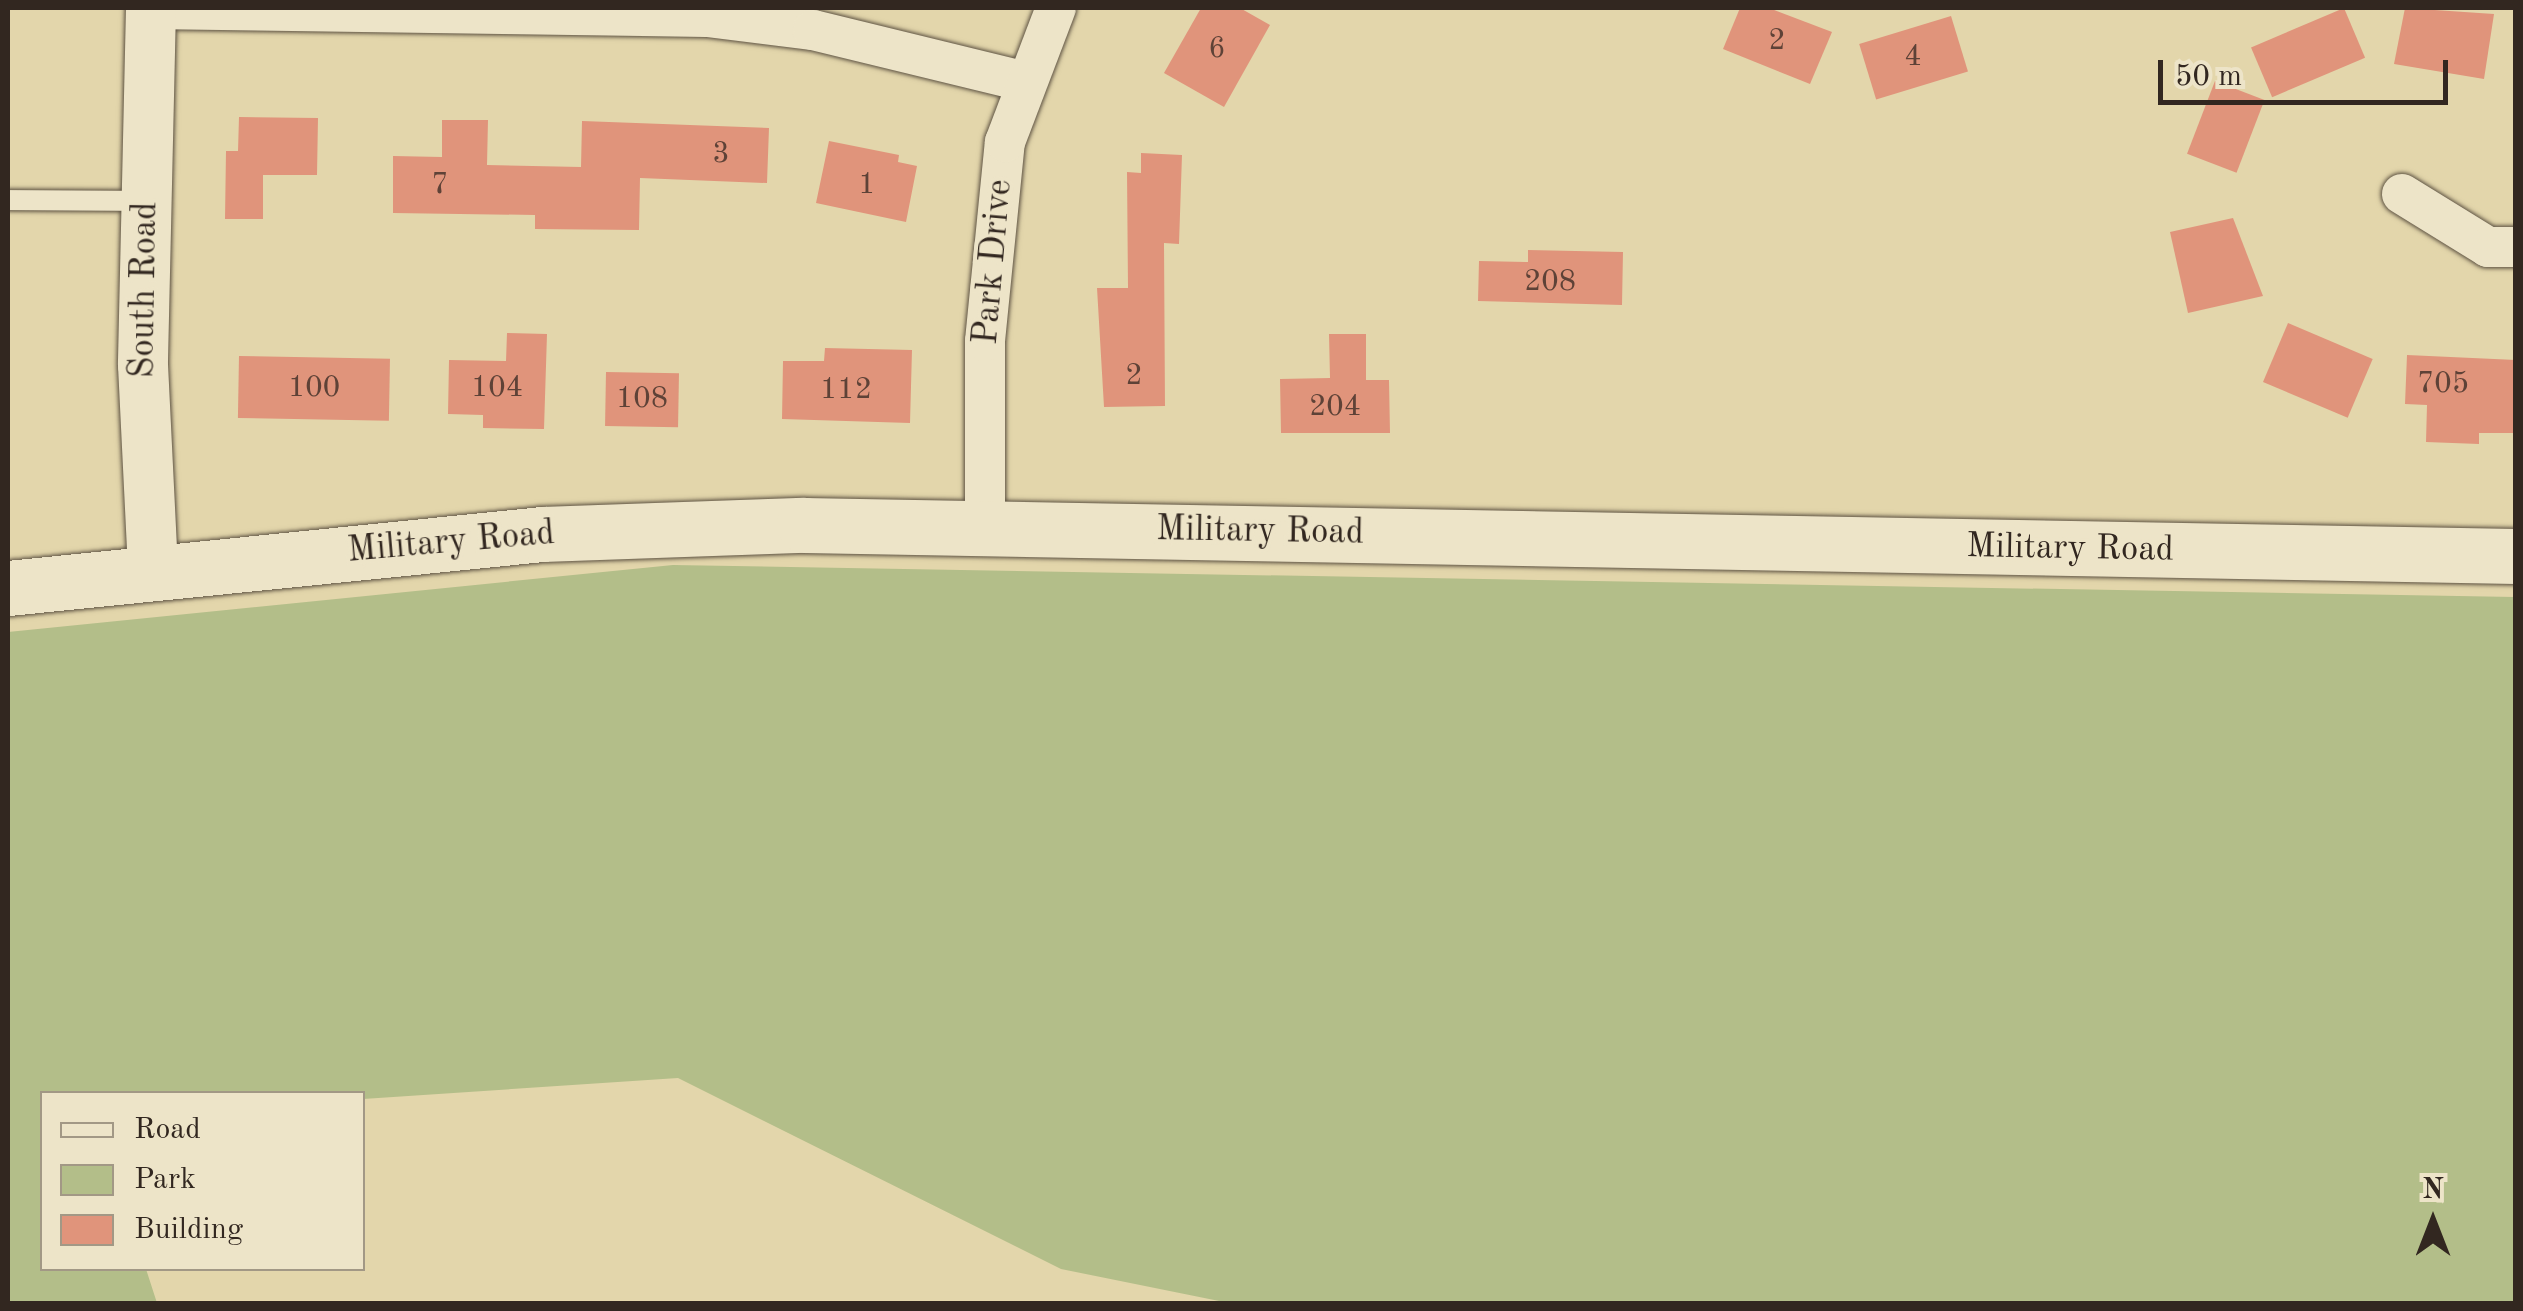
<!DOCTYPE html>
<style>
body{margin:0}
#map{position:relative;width:2523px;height:1311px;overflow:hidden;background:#e3d6ab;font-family:"Old Standard TT",serif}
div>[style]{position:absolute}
.green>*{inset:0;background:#b3be89}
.building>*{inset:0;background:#e0947b;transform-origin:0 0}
.roads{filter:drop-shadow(0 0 2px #5e5343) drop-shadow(0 0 2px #5e5343)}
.service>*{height:20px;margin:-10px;padding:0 10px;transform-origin:10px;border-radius:10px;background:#ede4c8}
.minor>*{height:40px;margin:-20px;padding:0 20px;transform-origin:20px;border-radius:20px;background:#ede4c8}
.tertiary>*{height:50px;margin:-25px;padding:0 25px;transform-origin:25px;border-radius:25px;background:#ede4c8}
.secondary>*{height:55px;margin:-27.5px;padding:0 27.5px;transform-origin:27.5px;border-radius:27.5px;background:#ede4c8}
span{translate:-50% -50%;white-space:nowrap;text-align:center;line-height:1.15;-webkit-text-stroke:8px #ede4c8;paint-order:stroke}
.number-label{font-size:30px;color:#5e4237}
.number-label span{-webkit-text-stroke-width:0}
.street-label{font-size:35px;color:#322720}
.frame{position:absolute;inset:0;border:10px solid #322720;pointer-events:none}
.legend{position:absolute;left:40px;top:1091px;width:325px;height:180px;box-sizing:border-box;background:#ede4c8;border:2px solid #a29885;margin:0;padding:12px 18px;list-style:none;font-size:30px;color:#322720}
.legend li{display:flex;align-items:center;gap:20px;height:50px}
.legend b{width:50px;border:2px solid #a29885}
.north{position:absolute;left:2383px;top:1171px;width:100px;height:100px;-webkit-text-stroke:8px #ede4c8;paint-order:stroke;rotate:0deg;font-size:28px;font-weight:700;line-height:40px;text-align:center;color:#322720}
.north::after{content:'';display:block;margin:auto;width:35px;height:45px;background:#322720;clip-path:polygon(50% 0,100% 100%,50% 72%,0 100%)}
.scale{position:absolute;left:2158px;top:60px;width:290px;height:45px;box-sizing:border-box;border:5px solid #322720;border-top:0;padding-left:12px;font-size:30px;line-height:35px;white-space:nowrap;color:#322720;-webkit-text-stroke:8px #ede4c8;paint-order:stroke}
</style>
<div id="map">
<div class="green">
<div style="clip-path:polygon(673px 565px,2515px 597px,2515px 1303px,1229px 1303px,1061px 1269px,678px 1078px,363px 1099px,42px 1094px,42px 1268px,146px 1269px,157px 1303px,8px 1303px,8px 632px)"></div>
</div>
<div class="building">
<div style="clip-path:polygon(1201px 8px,1240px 8px,1270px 25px,1224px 107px,1164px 73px)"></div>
<div style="clip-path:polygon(1740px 8px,1769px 8px,1832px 32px,1810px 84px,1723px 49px)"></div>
<div style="left:2344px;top:8px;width:54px;height:101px;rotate:67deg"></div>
<div style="clip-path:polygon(2405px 8px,2494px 14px,2484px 79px,2394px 64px)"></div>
<div style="left:1951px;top:16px;width:58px;height:96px;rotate:73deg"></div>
<div style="left:2215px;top:81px;width:53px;height:78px;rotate:21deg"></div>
<div style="clip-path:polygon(239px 117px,318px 118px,317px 175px,263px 175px,263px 219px,225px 219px,226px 151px,238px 151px)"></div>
<div style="clip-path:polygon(442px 120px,488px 120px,487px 165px,581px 167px,582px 121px,769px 128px,767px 183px,640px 178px,639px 230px,535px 229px,535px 215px,393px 213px,393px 156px,442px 157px)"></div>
<div style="clip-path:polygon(829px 141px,899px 155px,898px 162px,917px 166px,906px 222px,816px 203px)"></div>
<div style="clip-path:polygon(1141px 153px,1182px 155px,1179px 244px,1164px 243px,1165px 406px,1104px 407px,1097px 288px,1128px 288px,1127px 172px,1141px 173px)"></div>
<div style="clip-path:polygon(2233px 218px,2263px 296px,2188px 313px,2170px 232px)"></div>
<div style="clip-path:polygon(1528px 250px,1623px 252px,1622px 305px,1478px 301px,1479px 261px,1528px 262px)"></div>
<div style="left:2288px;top:323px;width:92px;height:64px;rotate:23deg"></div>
<div style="clip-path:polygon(507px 333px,547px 334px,544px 429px,483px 428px,483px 415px,448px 414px,449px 360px,506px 361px)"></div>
<div style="clip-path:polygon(1329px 334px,1366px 334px,1366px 380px,1389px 380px,1390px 433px,1281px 433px,1280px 379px,1330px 378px)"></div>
<div style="clip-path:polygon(825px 348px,912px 350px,910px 423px,782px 419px,783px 361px,824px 361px)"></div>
<div style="clip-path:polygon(2407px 355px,2516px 360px,2516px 433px,2479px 433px,2479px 444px,2426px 442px,2427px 405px,2405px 404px)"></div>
<div style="left:239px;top:356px;width:151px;height:62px;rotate:1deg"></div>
<div style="left:606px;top:372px;width:73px;height:54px;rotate:1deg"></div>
</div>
<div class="roads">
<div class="service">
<div style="left:8px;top:200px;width:138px;rotate:0.4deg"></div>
</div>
<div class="minor">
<div style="left:151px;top:9px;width:556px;rotate:0.82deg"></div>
<div style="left:707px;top:17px;width:107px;rotate:7deg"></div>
<div style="left:813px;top:30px;width:215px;rotate:13.7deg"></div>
<div style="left:2402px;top:194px;width:101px;rotate:31.6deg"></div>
<div style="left:2488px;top:247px;width:28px"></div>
<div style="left:985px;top:527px;width:186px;rotate:-90deg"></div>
<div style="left:985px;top:341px;width:200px;rotate:-84.3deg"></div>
<div style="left:1005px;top:142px;width:143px;rotate:-69.2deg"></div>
</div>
<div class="tertiary">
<div style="left:151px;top:8px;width:357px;rotate:91.3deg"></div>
<div style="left:143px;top:365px;width:207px;rotate:87.2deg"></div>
</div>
<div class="secondary">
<div style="left:8px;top:588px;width:537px;rotate:-5.77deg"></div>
<div style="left:542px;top:534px;width:262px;rotate:-2deg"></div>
<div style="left:804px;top:525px;width:1712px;rotate:1.04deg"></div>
</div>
</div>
<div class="number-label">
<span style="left:1777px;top:41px">2</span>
<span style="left:1217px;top:49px">6</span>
<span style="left:1913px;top:57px">4</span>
<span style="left:721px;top:154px">3</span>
<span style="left:440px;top:185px">7</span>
<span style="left:867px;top:185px">1</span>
<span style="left:1550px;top:282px">208</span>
<span style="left:1134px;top:376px">2</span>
<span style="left:2443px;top:384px">705</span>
<span style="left:314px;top:388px">100</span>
<span style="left:497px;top:388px">104</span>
<span style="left:846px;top:390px">112</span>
<span style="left:642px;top:399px">108</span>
<span style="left:1335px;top:407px">204</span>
</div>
<div class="street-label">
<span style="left:994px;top:262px;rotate:-85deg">Park Drive</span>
<span style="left:145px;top:290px;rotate:-89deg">South Road</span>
<span style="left:1260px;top:532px;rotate:1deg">Military Road</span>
<span style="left:451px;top:543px;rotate:-5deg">Military Road</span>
<span style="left:2070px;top:549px;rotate:1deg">Military Road</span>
</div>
<div class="frame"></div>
<ul class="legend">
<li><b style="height:12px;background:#ede4c8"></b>Road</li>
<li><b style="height:28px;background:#b3be89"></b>Park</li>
<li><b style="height:28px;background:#e0947b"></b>Building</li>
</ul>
<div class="north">N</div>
<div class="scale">50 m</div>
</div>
